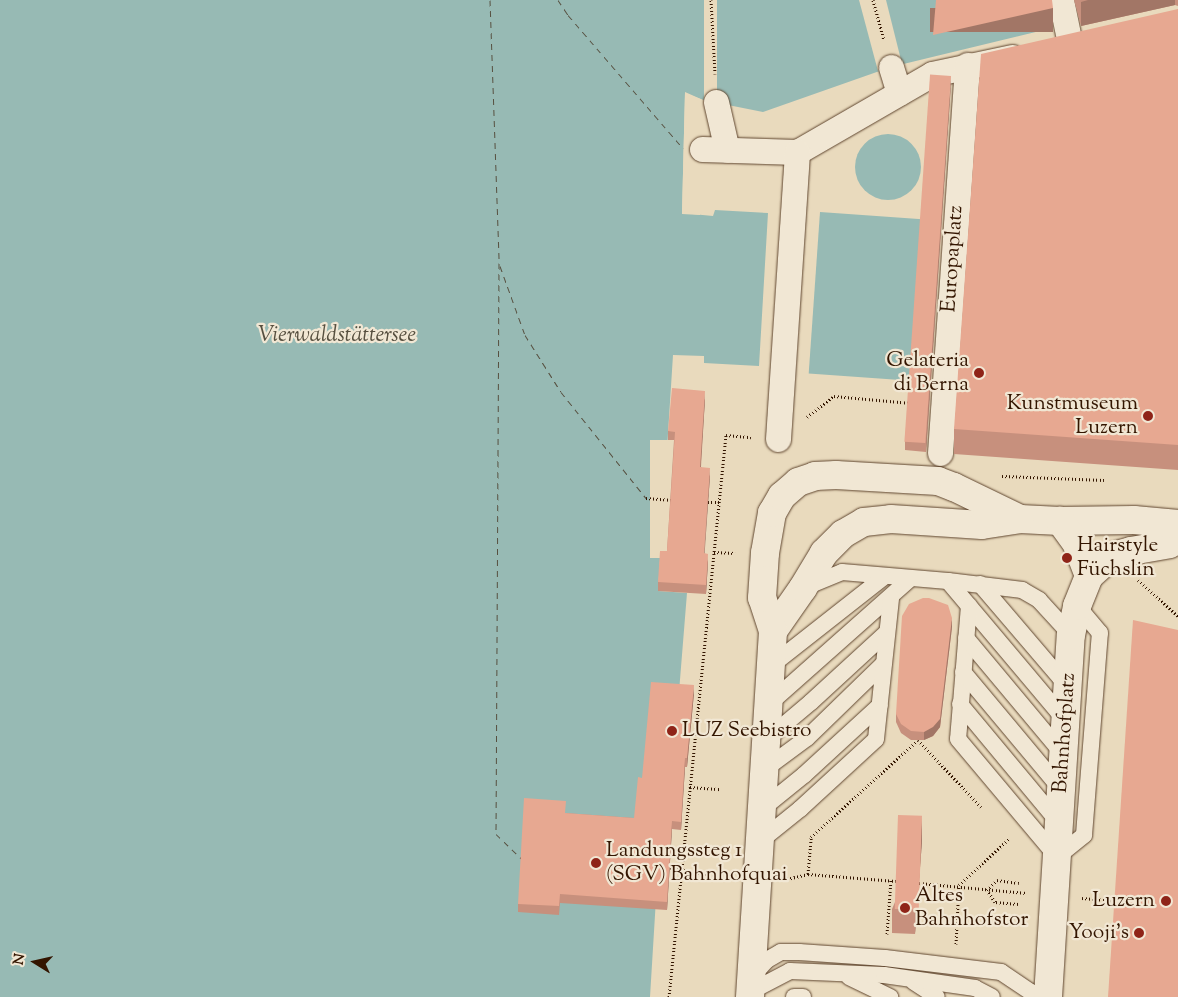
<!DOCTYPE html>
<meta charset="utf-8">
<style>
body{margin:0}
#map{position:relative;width:1178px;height:997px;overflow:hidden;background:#e9dabd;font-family:"Sorts Mill Goudy",serif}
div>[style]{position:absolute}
.water>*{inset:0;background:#97bab4;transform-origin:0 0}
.round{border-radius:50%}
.pier>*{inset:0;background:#e9dabd;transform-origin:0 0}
.ferry>*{height:1px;margin-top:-0.5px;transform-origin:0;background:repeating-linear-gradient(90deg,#564f3f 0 6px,transparent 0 11px)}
.path>*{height:3px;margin-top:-1.5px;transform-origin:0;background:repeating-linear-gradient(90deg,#331500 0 1px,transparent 0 3.5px)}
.roads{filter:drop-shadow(0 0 1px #60462f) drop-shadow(0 0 1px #60462f)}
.service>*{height:16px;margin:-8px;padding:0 8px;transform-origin:8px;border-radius:8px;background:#f1e7d4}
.pedestrian>*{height:25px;margin:-12.5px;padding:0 12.5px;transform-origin:12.5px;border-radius:12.5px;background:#f1e7d4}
.minor>*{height:28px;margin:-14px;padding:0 14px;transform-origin:14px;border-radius:14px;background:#f1e7d4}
.wall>*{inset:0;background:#c7907d}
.shaded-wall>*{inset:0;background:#a27666;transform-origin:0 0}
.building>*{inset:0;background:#e7a891;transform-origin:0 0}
.dots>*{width:14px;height:14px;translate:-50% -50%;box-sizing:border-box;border:2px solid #f1e7d4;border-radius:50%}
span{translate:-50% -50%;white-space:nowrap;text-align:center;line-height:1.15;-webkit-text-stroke:4.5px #f1e7d4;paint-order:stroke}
.street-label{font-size:21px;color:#331500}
.poi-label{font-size:21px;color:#331500}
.right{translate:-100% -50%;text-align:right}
.left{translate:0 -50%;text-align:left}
.water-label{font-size:22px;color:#564f3f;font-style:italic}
.north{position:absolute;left:10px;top:937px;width:50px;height:50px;-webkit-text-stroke:4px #f1e7d4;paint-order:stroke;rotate:280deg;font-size:14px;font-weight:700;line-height:20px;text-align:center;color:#331500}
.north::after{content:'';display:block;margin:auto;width:18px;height:22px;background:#331500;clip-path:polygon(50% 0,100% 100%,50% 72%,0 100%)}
</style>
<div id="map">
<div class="water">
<div style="clip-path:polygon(0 0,1036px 0,1044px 30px,891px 67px,763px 112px,703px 100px,685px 93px,682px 213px,713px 216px,715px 210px,768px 213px,759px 366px,704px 363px,704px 356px,673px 355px,658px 591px,687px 593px,679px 692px,658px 866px,650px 997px,0 997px)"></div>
<div class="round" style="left:855px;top:134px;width:66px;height:66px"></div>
<div style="left:820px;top:212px;width:113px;height:162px;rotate:4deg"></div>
</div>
<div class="pier">
<div style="left:704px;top:0;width:13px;height:101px"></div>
<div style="clip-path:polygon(859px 0,886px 0,902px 64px,878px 71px)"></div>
<div style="clip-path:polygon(685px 92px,703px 100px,702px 103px,687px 96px,685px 211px,700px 212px,700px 215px,682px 214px)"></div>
<div style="left:650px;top:440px;width:21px;height:118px"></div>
</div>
<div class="ferry">
<div style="left:490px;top:0;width:263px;rotate:88deg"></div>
<div style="left:499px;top:263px;width:571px;rotate:90.3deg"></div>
<div style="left:496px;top:834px;width:35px;rotate:44deg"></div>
<div style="left:558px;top:0;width:18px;rotate:56deg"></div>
<div style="left:568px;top:15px;width:176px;rotate:49.2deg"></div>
<div style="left:500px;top:266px;width:73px;rotate:70.1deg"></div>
<div style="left:525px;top:335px;width:67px;rotate:57.7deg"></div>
<div style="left:561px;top:392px;width:136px;rotate:51.3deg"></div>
</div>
<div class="path">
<div style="left:711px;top:0;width:74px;rotate:86.9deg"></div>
<div style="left:873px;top:0;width:41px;rotate:74.6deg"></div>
<div style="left:807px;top:417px;width:34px;rotate:-38deg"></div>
<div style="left:834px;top:396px;width:77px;rotate:5.2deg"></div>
<div style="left:1002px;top:476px;width:102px;rotate:2.2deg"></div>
<div style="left:646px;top:498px;width:27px;rotate:4deg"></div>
<div style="left:704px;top:502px;width:15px"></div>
<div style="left:714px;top:552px;width:21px;rotate:3deg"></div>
<div style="left:1138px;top:580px;width:54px;rotate:42deg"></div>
<div style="left:690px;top:787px;width:31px;rotate:4deg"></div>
<div style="left:667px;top:867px;width:62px;rotate:10.2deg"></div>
<div style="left:808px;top:874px;width:37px;rotate:-85deg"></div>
<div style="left:811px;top:837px;width:144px;rotate:-42.2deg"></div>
<div style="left:918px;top:740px;width:92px;rotate:46.8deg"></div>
<div style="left:787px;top:879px;width:22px;rotate:-13deg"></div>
<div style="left:808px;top:874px;width:88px;rotate:4.5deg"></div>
<div style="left:919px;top:883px;width:108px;rotate:5.3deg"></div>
<div style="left:1082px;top:898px;width:33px;rotate:5deg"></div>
<div style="left:1018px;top:904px;width:23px;rotate:-175deg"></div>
<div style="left:995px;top:902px;width:14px;rotate:-124deg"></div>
<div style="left:987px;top:890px;width:14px;rotate:-45deg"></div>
<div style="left:997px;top:880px;width:22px;rotate:8deg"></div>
<div style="left:887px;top:934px;width:54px;rotate:-85.8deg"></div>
<div style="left:956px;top:944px;width:59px;rotate:-87.1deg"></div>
<div style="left:959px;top:885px;width:69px;rotate:-42.7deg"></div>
<div style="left:669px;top:997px;width:565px;rotate:-84.21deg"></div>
<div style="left:726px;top:435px;width:25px;rotate:5deg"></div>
</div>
<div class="roads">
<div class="service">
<div style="left:948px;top:581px;width:183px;rotate:49.9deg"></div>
<div style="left:980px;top:584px;width:135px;rotate:49.5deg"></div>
<div style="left:803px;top:588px;width:42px;rotate:-22.3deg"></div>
<div style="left:842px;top:572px;width:106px;rotate:4.9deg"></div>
<div style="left:948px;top:581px;width:75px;rotate:6.9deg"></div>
<div style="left:1022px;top:590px;width:20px;rotate:30deg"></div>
<div style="left:1039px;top:600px;width:47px;rotate:47.6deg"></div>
<div style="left:969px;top:606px;width:133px;rotate:94.7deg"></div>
<div style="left:958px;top:739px;width:154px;rotate:50deg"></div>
<div style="left:1057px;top:857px;width:35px;rotate:-39deg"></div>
<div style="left:1084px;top:835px;width:203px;rotate:-85.5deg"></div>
<div style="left:1100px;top:633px;width:35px;rotate:-130deg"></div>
<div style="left:966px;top:638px;width:153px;rotate:50.1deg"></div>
<div style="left:772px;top:665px;width:142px;rotate:-38.2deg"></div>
<div style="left:963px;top:672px;width:153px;rotate:50.1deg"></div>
<div style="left:769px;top:704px;width:188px;rotate:-41.6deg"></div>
<div style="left:960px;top:704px;width:155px;rotate:50.2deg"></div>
<div style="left:767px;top:739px;width:57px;rotate:-40.1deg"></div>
<div style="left:811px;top:702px;width:103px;rotate:-42.6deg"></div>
<div style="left:765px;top:769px;width:52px;rotate:-36.4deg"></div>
<div style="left:807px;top:738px;width:107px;rotate:-44.2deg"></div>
<div style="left:762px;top:809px;width:54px;rotate:-39deg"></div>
<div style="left:804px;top:775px;width:103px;rotate:-42.6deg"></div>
<div style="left:759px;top:842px;width:53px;rotate:-38.8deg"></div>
<div style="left:800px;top:809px;width:103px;rotate:-42.6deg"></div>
<div style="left:876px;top:739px;width:142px;rotate:-83.9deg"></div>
<div style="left:849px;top:977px;width:46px;rotate:26deg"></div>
<div style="left:755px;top:978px;width:7px;rotate:-74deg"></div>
<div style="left:757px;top:971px;width:15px;rotate:-48deg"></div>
<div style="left:767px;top:960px;width:16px;rotate:-30deg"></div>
<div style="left:781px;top:952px;width:18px"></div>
<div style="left:799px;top:952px;width:86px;rotate:4deg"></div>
<div style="left:885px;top:958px;width:117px;rotate:6.9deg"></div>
<div style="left:1001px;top:972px;width:36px;rotate:34deg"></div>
<div style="left:1031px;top:992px;width:5px;rotate:68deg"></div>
<div style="left:914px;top:982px;width:27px;rotate:33deg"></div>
<div style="left:750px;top:992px;width:45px;rotate:-27.7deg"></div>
<div style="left:790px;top:971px;width:94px;rotate:2.4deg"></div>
<div style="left:884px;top:975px;width:92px;rotate:8.1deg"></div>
<div style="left:975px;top:988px;width:19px;rotate:28deg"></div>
<div style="left:794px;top:997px;width:9px"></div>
</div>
<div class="pedestrian">
<div style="left:1061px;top:0;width:45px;rotate:78.4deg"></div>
<div style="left:891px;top:67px;width:27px;rotate:73deg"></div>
<div style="left:716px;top:102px;width:49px;rotate:77.1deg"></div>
<div style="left:702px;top:149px;width:95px;rotate:1.8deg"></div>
<div style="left:797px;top:152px;width:156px;rotate:-30deg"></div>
<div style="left:932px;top:74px;width:82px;rotate:-12deg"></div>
<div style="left:778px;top:439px;width:288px;rotate:-86.2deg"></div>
<div style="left:940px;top:453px;width:389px;rotate:-86deg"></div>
</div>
<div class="minor">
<div style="left:1089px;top:576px;width:28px;rotate:-42deg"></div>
<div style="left:1110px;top:557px;width:22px;rotate:-16deg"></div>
<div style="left:1131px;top:551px;width:39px;rotate:-10deg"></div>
<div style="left:1169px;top:544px;width:10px;rotate:-29deg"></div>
<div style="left:773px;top:631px;width:52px;rotate:-55.1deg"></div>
<div style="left:803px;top:588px;width:41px;rotate:-59deg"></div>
<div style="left:824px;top:553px;width:27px;rotate:-45deg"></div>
<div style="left:843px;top:534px;width:24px;rotate:-30deg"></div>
<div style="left:864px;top:522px;width:27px;rotate:-6deg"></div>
<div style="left:891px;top:519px;width:91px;rotate:3.8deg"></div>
<div style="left:982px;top:525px;width:38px;rotate:-9deg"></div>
<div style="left:1020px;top:519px;width:40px;rotate:2.9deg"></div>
<div style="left:1060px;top:521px;width:74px;rotate:-0.8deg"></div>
<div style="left:1134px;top:520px;width:44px;rotate:5.2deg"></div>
<div style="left:750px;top:997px;width:367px;rotate:-86.4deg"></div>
<div style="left:773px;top:631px;width:35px;rotate:-108deg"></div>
<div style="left:762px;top:598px;width:45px;rotate:-86.2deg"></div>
<div style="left:765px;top:553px;width:41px;rotate:-80.1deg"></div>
<div style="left:772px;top:513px;width:20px;rotate:-60deg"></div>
<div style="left:782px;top:496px;width:21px;rotate:-41deg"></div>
<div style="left:798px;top:482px;width:18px;rotate:-19deg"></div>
<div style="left:815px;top:476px;width:21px;rotate:-3deg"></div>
<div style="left:836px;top:475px;width:102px;rotate:3.4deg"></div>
<div style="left:938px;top:481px;width:17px;rotate:21deg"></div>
<div style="left:954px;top:487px;width:73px;rotate:25.9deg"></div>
<div style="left:1048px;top:997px;width:363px;rotate:-86.4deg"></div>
<div style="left:1071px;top:635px;width:30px;rotate:-78deg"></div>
<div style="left:1077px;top:606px;width:32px;rotate:-68deg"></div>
<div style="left:1089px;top:576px;width:34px;rotate:-111deg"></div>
<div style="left:1077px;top:544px;width:29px;rotate:-126deg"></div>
</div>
</div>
<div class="wall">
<div style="clip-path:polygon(1074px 0,1178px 0,1178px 6px,1175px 5px,1081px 26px)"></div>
<div style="clip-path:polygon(1178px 9px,1178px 470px,954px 454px,954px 429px)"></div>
<div style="clip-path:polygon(951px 84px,926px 452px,905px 450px,905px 441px)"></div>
<div style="clip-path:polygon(705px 399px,701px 467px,710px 476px,704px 553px,708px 562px,706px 594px,658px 591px,658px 582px,667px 551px,674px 440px,668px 440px,668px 431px)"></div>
<div style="clip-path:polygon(952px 627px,940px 727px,933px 736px,924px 740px,911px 740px,901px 733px,896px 722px,896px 714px)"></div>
<div style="clip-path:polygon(694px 693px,687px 767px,685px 767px,681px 830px,672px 829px,667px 910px,560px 903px,559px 915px,518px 912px,518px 904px,565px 813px,634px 818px)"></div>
<div style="clip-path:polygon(922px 841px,915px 934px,892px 933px,892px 909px)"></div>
</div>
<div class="shaded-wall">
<div style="clip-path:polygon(1088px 0,1175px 0,1175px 5px,1081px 26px,1081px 2px)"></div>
<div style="left:1053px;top:8px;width:24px;height:123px;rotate:90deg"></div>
<div style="clip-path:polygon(951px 76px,951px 84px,926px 452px,926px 443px)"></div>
<div style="clip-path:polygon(705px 391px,705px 399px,700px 476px,700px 467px)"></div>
<div style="clip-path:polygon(710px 468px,710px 476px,704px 562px,704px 553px)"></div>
<div style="clip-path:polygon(708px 554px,708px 562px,706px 594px,706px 585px)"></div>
<div style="clip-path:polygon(952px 618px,952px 627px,940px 727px,933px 736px,924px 740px,924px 732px)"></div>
<div style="clip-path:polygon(694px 685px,694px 693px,687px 767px,687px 758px)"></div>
<div style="clip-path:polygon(685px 758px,685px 767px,681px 830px,681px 822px)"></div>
<div style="clip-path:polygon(922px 816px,922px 841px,915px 934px,915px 910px)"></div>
<div style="clip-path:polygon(672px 821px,672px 829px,667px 910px,667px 902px)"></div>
</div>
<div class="building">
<div style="clip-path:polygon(936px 0,1052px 0,1053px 8px,933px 35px)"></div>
<div style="clip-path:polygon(1178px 9px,1178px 445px,954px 429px,981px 54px)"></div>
<div style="left:951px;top:76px;width:368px;height:21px;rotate:94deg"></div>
<div style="clip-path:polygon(672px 388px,705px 391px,700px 467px,710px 468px,704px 553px,708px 554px,706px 585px,658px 582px,660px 551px,667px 551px,675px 432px,668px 431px)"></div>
<div style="clip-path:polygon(923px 598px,929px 598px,948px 605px,952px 618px,940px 719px,933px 727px,924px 732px,911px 731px,901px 724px,896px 714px,902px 616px,909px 604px)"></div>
<div style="clip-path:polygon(1133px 620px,1178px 630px,1178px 997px,1108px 997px)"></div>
<div style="clip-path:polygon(651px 682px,694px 685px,687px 758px,685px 758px,681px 822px,672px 821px,667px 902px,560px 894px,559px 906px,518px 904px,524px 798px,566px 801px,565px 813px,634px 818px,638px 777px,642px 778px)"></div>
<div style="left:898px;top:815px;width:24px;height:94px;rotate:2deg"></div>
</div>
<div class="dots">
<div style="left:979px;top:373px;background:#8f2418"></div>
<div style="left:1148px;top:416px;background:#8f2418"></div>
<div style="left:1067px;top:558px;background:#8f2418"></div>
<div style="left:672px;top:731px;background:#8f2418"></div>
<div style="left:596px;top:863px;background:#8f2418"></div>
<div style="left:1166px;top:901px;background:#8f2418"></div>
<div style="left:905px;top:908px;background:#8f2418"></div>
<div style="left:1139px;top:933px;background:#8f2418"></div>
</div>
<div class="street-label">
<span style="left:953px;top:259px;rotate:-86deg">Europaplatz</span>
<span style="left:1065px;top:733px;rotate:-86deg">Bahnhofplatz</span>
</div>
<div class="poi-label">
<span class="right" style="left:969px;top:373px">Gelateria<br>di Berna</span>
<span class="right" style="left:1138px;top:416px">Kunstmuseum<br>Luzern</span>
<span class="left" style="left:1077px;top:558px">Hairstyle<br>Füchslin</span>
<span class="left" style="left:682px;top:731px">LUZ Seebistro</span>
<span class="left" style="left:606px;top:863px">Landungssteg 1<br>(SGV) Bahnhofquai</span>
<span class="left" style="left:915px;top:908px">Altes<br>Bahnhofstor</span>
<span class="right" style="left:1155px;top:901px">Luzern</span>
<span class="right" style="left:1129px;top:933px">Yooji's</span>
</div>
<div class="water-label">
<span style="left:337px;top:337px">Vierwaldstättersee</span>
</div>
<div class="north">N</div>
</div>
